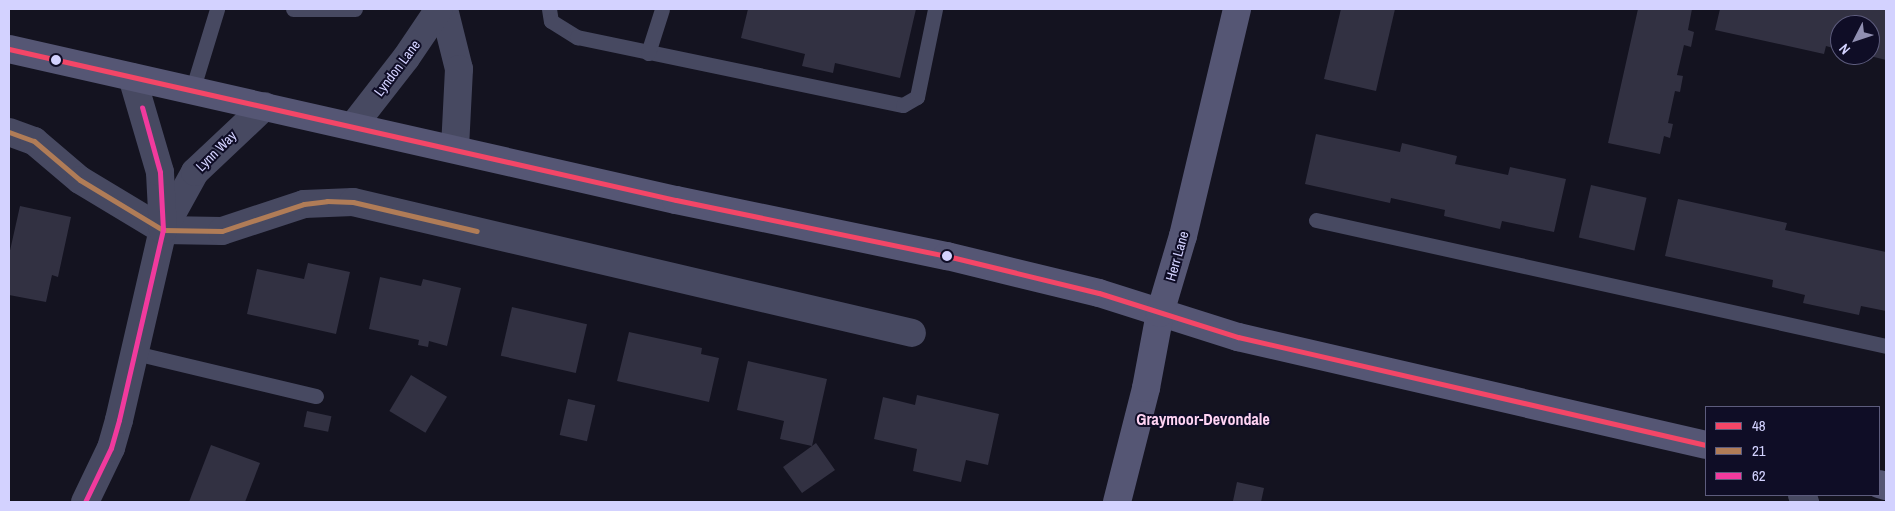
<!DOCTYPE html>
<style>
body{margin:0}
#map{position:relative;width:1895px;height:511px;overflow:hidden;background:#141320;font-family:"Archivo Narrow",sans-serif}
div>[style]{position:absolute}
.building>*{inset:0;background:#323142;transform-origin:0 0}
.service>*{height:15px;margin:-7.5px;padding:0 7.5px;transform-origin:7.5px;border-radius:7.5px;background:#474961}
.minor>*{height:28px;margin:-14px;padding:0 14px;transform-origin:14px;border-radius:14px;background:#474961}
.secondary>*{height:28px;margin:-14px;padding:0 14px;transform-origin:14px;border-radius:14px;background:#555674}
.bus-1>*{height:5px;margin:-2.5px;padding:0 2.5px;transform-origin:2.5px;border-radius:2.5px;background:#f34667}
.bus-2>*{height:5px;margin:-2.5px;padding:0 2.5px;transform-origin:2.5px;border-radius:2.5px;background:#b07c57}
.bus-3>*{height:5px;margin:-2.5px;padding:0 2.5px;transform-origin:2.5px;border-radius:2.5px;background:#f13a9d}
.dots>*{width:14px;height:14px;translate:-50% -50%;box-sizing:border-box;border:2px solid #0f0d26;border-radius:50%}
span{translate:-50% -50%;white-space:nowrap;text-align:center;line-height:1.15;-webkit-text-stroke:4px #0f0d26;paint-order:stroke}
.street-label{font-size:14px;color:#d3d2ff}
.quarter-label{font-size:16px;color:#ffd4f3;font-weight:700}
.frame{position:absolute;inset:0;border:10px solid #d3d2ff;pointer-events:none}
.legend{position:absolute;left:1705px;top:406px;width:175px;height:90px;box-sizing:border-box;background:#0f0d26;border:1px solid #5d5c7d;margin:0;padding:6px 9px;list-style:none;font-size:15px;color:#d3d2ff}
.legend li{display:flex;align-items:center;gap:10px;height:25px}
.legend b{width:25px;border:1px solid #5d5c7d}
.north{position:absolute;left:1830px;top:15px;width:50px;height:50px;box-sizing:border-box;background:#0f0d26;border:1px solid #5d5c7d;border-radius:50%;rotate:229deg;font-size:14px;font-weight:700;line-height:20px;text-align:center;color:#d3d2ff}
.north::after{content:'';display:block;margin:auto;width:18px;height:22px;background:#908fb1;clip-path:polygon(50% 0,100% 100%,50% 72%,0 100%)}
</style>
<div id="map">
<div class="building">
<div style="clip-path:polygon(748px 9px,916px 9px,900px 78px,835px 63px,833px 73px,802px 66px,805px 54px,741px 38px)"></div>
<div style="clip-path:polygon(1341px 9px,1395px 9px,1376px 91px,1324px 79px)"></div>
<div style="clip-path:polygon(1638px 9px,1692px 9px,1688px 30px,1694px 32px,1691px 47px,1684px 45px,1677px 75px,1683px 76px,1680px 92px,1675px 91px,1668px 123px,1673px 124px,1670px 138px,1664px 136px,1660px 154px,1608px 143px)"></div>
<div style="clip-path:polygon(1720px 9px,1886px 9px,1886px 60px,1870px 56px,1870px 25px,1840px 25px,1840px 50px,1826px 46px,1824px 54px,1715px 30px)"></div>
<div style="clip-path:polygon(1316px 134px,1400px 152px,1402px 143px,1457px 156px,1455px 164px,1508px 175px,1510px 167px,1566px 179px,1554px 232px,1502px 221px,1500px 229px,1444px 216px,1445px 210px,1391px 198px,1390px 203px,1305px 184px)"></div>
<div style="left:1591px;top:185px;width:57px;height:54px;rotate:13deg"></div>
<div style="clip-path:polygon(1678px 199px,1787px 223px,1785px 230px,1886px 252px,1886px 311px,1861px 306px,1859px 315px,1803px 303px,1805px 295px,1772px 287px,1773px 280px,1665px 256px)"></div>
<div style="clip-path:polygon(20px 206px,71px 217px,58px 277px,52px 275px,46px 302px,9px 295px,9px 255px)"></div>
<div style="clip-path:polygon(308px 263px,350px 272px,336px 334px,247px 314px,257px 269px,304px 279px)"></div>
<div style="clip-path:polygon(380px 277px,421px 286px,423px 279px,461px 288px,447px 346px,429px 341px,428px 347px,418px 345px,419px 340px,369px 329px)"></div>
<div style="left:512px;top:307px;width:77px;height:50px;rotate:13deg"></div>
<div style="clip-path:polygon(629px 332px,702px 348px,701px 354px,719px 358px,709px 402px,617px 381px)"></div>
<div style="clip-path:polygon(748px 361px,827px 379px,812px 446px,816px 443px,835px 470px,802px 493px,783px 467px,812px 446px,780px 439px,784px 421px,737px 410px)"></div>
<div style="left:411px;top:375px;width:42px;height:42px;rotate:31deg"></div>
<div style="clip-path:polygon(917px 395px,999px 414px,988px 465px,966px 460px,961px 482px,913px 471px,917px 449px,874px 439px,883px 397px,915px 405px)"></div>
<div style="left:568px;top:399px;width:28px;height:37px;rotate:13deg"></div>
<div style="left:307px;top:411px;width:25px;height:16px;rotate:12deg"></div>
<div style="clip-path:polygon(211px 445px,260px 463px,245px 502px,189px 502px)"></div>
<div style="clip-path:polygon(1237px 482px,1264px 488px,1261px 502px,1226px 502px,1233px 501px)"></div>
</div>
<div class="service">
<div style="left:293px;top:9px;width:62px"></div>
<div style="left:549px;top:9px;width:12px;rotate:81deg"></div>
<div style="left:551px;top:21px;width:31px;rotate:32deg"></div>
<div style="left:577px;top:37px;width:333px;rotate:11.8deg"></div>
<div style="left:903px;top:105px;width:16px;rotate:-30deg"></div>
<div style="left:917px;top:97px;width:90px;rotate:-78.4deg"></div>
<div style="left:648px;top:53px;width:46px;rotate:-72.3deg"></div>
<div style="left:192px;top:91px;width:86px;rotate:-73deg"></div>
<div style="left:1316px;top:220px;width:584px;rotate:12.46deg"></div>
<div style="left:135px;top:353px;width:186px;rotate:13.4deg"></div>
</div>
<div class="minor">
<div style="left:444px;top:9px;width:62px;rotate:76deg"></div>
<div style="left:459px;top:69px;width:80px;rotate:92.9deg"></div>
<div style="left:353px;top:126px;width:86px;rotate:-52.1deg"></div>
<div style="left:406px;top:58px;width:59px;rotate:-56deg"></div>
<div style="left:9px;top:132px;width:27px;rotate:20deg"></div>
<div style="left:34px;top:141px;width:60px;rotate:40.3deg"></div>
<div style="left:80px;top:180px;width:97px;rotate:31.1deg"></div>
<div style="left:163px;top:230px;width:59px;rotate:1deg"></div>
<div style="left:222px;top:231px;width:86px;rotate:-18.2deg"></div>
<div style="left:304px;top:204px;width:49px;rotate:-2.3deg"></div>
<div style="left:353px;top:202px;width:574px;rotate:13.19deg"></div>
<div style="left:163px;top:230px;width:66px;rotate:-61.1deg"></div>
<div style="left:195px;top:172px;width:96px;rotate:-43.3deg"></div>
<div style="left:1802px;top:495px;width:8px;rotate:67deg"></div>
<div style="left:85px;top:502px;width:60px;rotate:-64.3deg"></div>
<div style="left:111px;top:448px;width:29px;rotate:-74deg"></div>
<div style="left:119px;top:420px;width:195px;rotate:-77deg"></div>
<div style="left:163px;top:230px;width:58px;rotate:-93deg"></div>
<div style="left:160px;top:172px;width:99px;rotate:-106.4deg"></div>
</div>
<div class="secondary">
<div style="left:9px;top:49px;width:684px;rotate:12.76deg"></div>
<div style="left:676px;top:200px;width:277px;rotate:11.7deg"></div>
<div style="left:947px;top:256px;width:156px;rotate:13.7deg"></div>
<div style="left:1099px;top:293px;width:146px;rotate:17.6deg"></div>
<div style="left:1238px;top:337px;width:480px;rotate:13deg"></div>
<div style="left:1879px;top:484px;width:7px;rotate:16deg"></div>
<div style="left:1117px;top:502px;width:118px;rotate:-75.7deg"></div>
<div style="left:1146px;top:388px;width:76px;rotate:-79.4deg"></div>
<div style="left:1160px;top:313px;width:80px;rotate:-73.4deg"></div>
<div style="left:1183px;top:236px;width:233px;rotate:-76.6deg"></div>
</div>
<div class="bus-1">
<div style="left:9px;top:49px;width:684px;rotate:12.76deg"></div>
<div style="left:676px;top:200px;width:277px;rotate:11.7deg"></div>
<div style="left:947px;top:256px;width:156px;rotate:13.7deg"></div>
<div style="left:1099px;top:293px;width:146px;rotate:17.6deg"></div>
<div style="left:1238px;top:337px;width:480px;rotate:13deg"></div>
</div>
<div class="bus-2">
<div style="left:9px;top:132px;width:27px;rotate:20deg"></div>
<div style="left:34px;top:141px;width:60px;rotate:40.3deg"></div>
<div style="left:80px;top:180px;width:97px;rotate:31.1deg"></div>
<div style="left:163px;top:230px;width:59px;rotate:1deg"></div>
<div style="left:222px;top:231px;width:86px;rotate:-18.2deg"></div>
<div style="left:304px;top:204px;width:23px;rotate:-7deg"></div>
<div style="left:327px;top:201px;width:26px;rotate:2deg"></div>
<div style="left:353px;top:202px;width:127px;rotate:13.2deg"></div>
</div>
<div class="bus-3">
<div style="left:85px;top:502px;width:60px;rotate:-64.3deg"></div>
<div style="left:111px;top:448px;width:29px;rotate:-74deg"></div>
<div style="left:119px;top:420px;width:195px;rotate:-77deg"></div>
<div style="left:163px;top:230px;width:58px;rotate:-93deg"></div>
<div style="left:160px;top:172px;width:67px;rotate:-105.5deg"></div>
</div>
<div class="dots">
<div style="left:56px;top:60px;background:#d3d2ff"></div>
<div style="left:947px;top:256px;background:#d3d2ff"></div>
</div>
<div class="street-label">
<span style="left:397px;top:68px;rotate:-53deg">Lyndon Lane</span>
<span style="left:216px;top:151px;rotate:-45deg">Lynn Way</span>
<span style="left:1177px;top:256px;rotate:-74deg">Herr Lane</span>
</div>
<div class="quarter-label">
<span style="left:1203px;top:419px">Graymoor-Devondale</span>
</div>
<div class="frame"></div>
<ul class="legend">
<li><b style="height:6px;background:#f34667"></b>48</li>
<li><b style="height:6px;background:#b07c57"></b>21</li>
<li><b style="height:6px;background:#f13a9d"></b>62</li>
</ul>
<div class="north">N</div>
</div>
